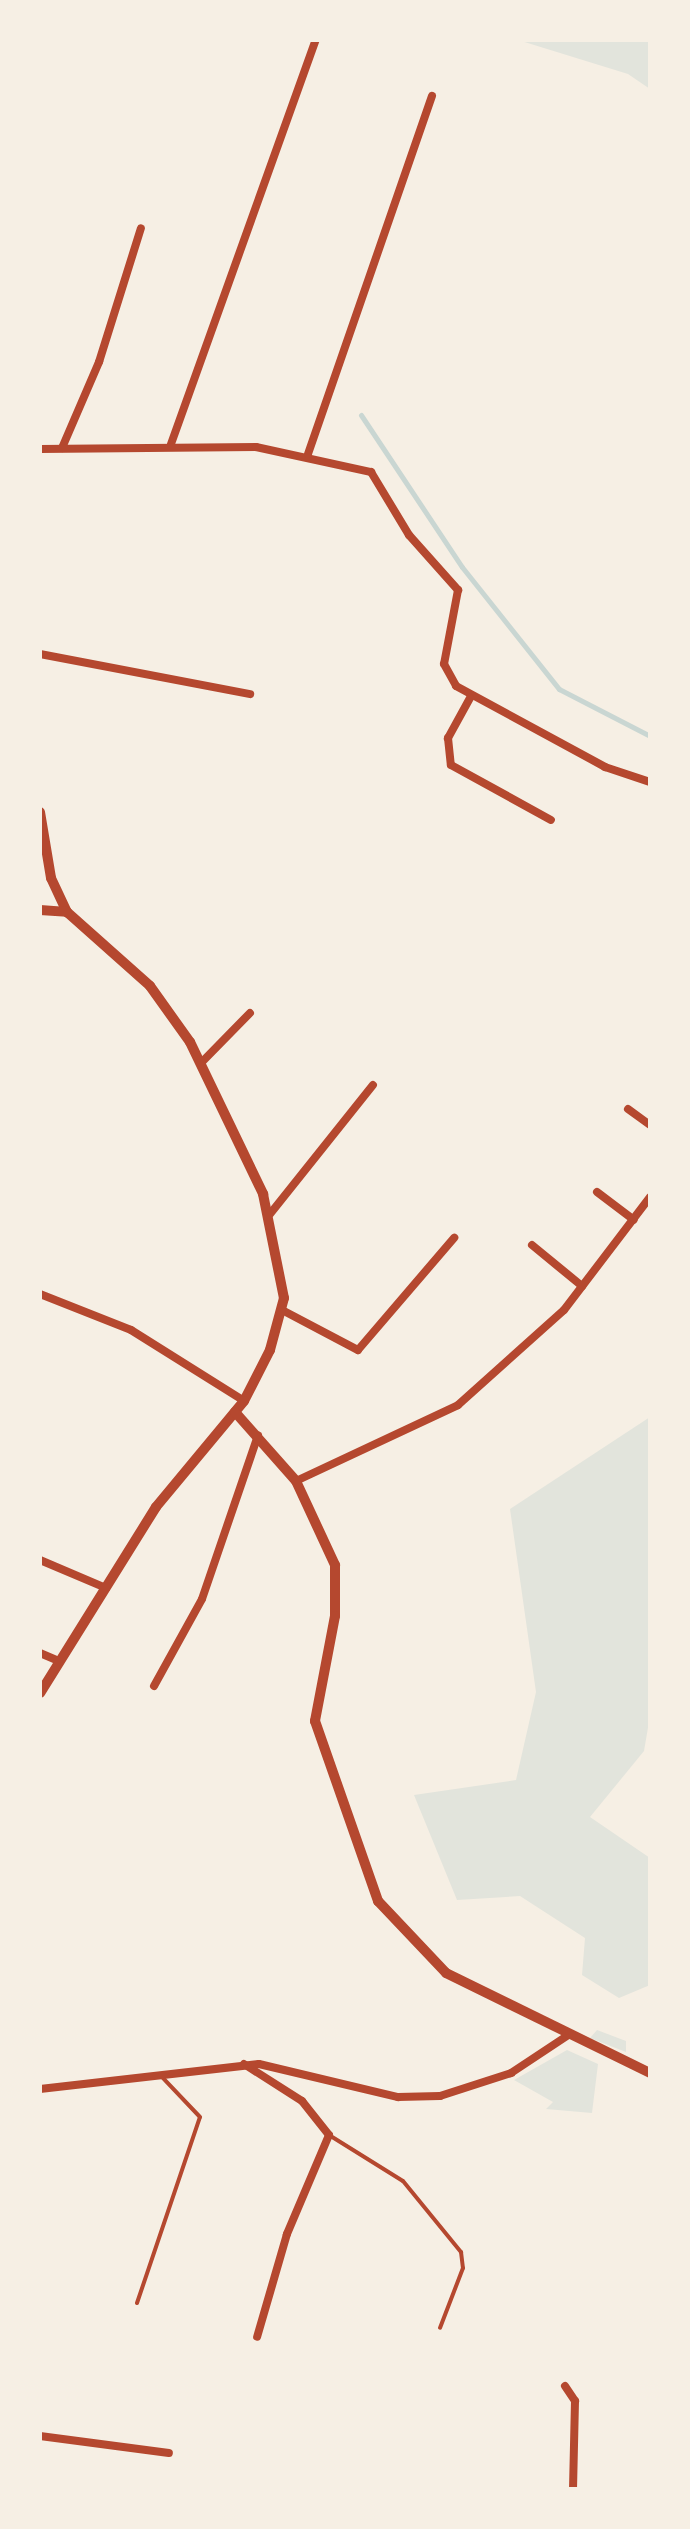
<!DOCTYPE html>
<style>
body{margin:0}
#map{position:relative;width:690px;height:2529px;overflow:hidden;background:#f6efe4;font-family:Helvetica,sans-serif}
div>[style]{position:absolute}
.green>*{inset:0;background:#e2e4dc}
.stream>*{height:5px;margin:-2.5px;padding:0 2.5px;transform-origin:2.5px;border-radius:2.5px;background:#c9d6d2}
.service>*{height:4px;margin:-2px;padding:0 2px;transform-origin:2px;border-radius:2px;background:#b5482f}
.minor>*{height:8px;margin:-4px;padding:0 4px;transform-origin:4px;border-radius:4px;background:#b5482f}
.tertiary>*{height:10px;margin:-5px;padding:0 5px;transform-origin:5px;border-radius:5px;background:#b5482f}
span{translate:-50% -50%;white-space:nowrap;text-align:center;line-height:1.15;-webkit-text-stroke:6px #f6efe4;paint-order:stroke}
.frame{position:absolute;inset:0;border:42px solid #f6efe4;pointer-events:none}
</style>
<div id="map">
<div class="green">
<div style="clip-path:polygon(518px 40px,650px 40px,650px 89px,628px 74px)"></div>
<div style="clip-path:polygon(650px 1417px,650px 1716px,644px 1751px,590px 1817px,650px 1858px,650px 1985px,619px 1998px,582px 1975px,585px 1938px,520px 1896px,457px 1900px,414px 1795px,516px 1780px,536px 1692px,510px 1509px)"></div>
<div style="clip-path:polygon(597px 2030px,626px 2041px,626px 2052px,590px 2038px)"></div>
<div style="clip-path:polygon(567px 2050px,598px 2064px,592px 2113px,546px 2109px,553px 2102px,514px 2080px)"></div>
</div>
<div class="stream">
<div style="left:361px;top:415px;width:182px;rotate:56.4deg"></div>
<div style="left:462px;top:567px;width:156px;rotate:51.5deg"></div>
<div style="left:559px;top:689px;width:102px;rotate:27.3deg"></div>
</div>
<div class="service">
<div style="left:329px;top:2135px;width:87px;rotate:31.9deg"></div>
<div style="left:403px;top:2181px;width:92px;rotate:50.8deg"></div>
<div style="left:461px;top:2252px;width:16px;rotate:83deg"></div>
<div style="left:463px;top:2268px;width:64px;rotate:111deg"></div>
<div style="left:137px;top:2303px;width:196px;rotate:-71.3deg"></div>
<div style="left:200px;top:2117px;width:57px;rotate:-133.6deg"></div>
</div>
<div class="minor">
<div style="left:171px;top:444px;width:429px;rotate:-70.3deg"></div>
<div style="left:62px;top:448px;width:94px;rotate:-66.7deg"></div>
<div style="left:99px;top:362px;width:140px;rotate:-72.6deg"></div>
<div style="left:40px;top:449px;width:216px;rotate:-0.5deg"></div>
<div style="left:256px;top:447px;width:118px;rotate:12.3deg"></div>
<div style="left:371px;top:472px;width:74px;rotate:58.9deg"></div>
<div style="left:409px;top:535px;width:74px;rotate:48.3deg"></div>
<div style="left:458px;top:590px;width:75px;rotate:100.7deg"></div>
<div style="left:444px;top:664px;width:25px;rotate:61deg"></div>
<div style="left:456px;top:686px;width:170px;rotate:28.5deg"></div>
<div style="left:605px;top:767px;width:47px;rotate:18.4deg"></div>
<div style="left:308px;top:454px;width:379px;rotate:-70.9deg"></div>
<div style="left:40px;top:654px;width:214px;rotate:10.8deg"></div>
<div style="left:470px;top:698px;width:46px;rotate:118.8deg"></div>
<div style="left:448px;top:738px;width:27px;rotate:84deg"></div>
<div style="left:451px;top:765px;width:114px;rotate:28.8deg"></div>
<div style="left:201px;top:1063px;width:70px;rotate:-45.6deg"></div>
<div style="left:628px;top:1109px;width:27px;rotate:36deg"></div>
<div style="left:597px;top:1192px;width:46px;rotate:37.1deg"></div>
<div style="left:270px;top:1214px;width:165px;rotate:-51.4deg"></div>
<div style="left:532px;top:1245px;width:65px;rotate:39.4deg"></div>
<div style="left:40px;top:1294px;width:98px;rotate:21.6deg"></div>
<div style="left:131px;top:1330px;width:133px;rotate:32.1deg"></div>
<div style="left:282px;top:1310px;width:86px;rotate:27.8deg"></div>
<div style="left:358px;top:1350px;width:148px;rotate:-49.4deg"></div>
<div style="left:296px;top:1481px;width:179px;rotate:-25.1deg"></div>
<div style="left:458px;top:1405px;width:142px;rotate:-41.9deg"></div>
<div style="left:564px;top:1310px;width:142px;rotate:-52.7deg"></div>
<div style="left:40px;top:1560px;width:72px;rotate:23deg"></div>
<div style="left:40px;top:1653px;width:21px;rotate:23deg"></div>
<div style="left:154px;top:1686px;width:99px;rotate:-61.1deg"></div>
<div style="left:202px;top:1599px;width:173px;rotate:-71.1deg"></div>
<div style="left:244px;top:2064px;width:69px;rotate:32.5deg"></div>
<div style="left:302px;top:2101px;width:43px;rotate:51.5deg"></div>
<div style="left:329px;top:2135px;width:108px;rotate:113deg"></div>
<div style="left:287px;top:2234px;width:107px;rotate:106.2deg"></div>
<div style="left:40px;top:2089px;width:220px;rotate:-6.5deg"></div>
<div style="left:259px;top:2064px;width:143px;rotate:13.4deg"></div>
<div style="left:398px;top:2097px;width:42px;rotate:-1.4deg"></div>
<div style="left:440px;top:2096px;width:75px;rotate:-17.9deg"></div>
<div style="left:511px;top:2073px;width:67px;rotate:-33.5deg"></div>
<div style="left:565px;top:2386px;width:18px;rotate:56deg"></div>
<div style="left:575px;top:2401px;width:88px;rotate:91.3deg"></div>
<div style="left:40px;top:2436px;width:130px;rotate:7.5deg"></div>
</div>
<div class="tertiary">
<div style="left:40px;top:812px;width:67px;rotate:80.5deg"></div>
<div style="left:51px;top:878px;width:38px;rotate:65deg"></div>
<div style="left:67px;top:912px;width:111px;rotate:41.7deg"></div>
<div style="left:150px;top:986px;width:69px;rotate:54.5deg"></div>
<div style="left:190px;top:1042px;width:169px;rotate:64.3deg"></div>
<div style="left:263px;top:1194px;width:106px;rotate:78.6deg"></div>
<div style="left:284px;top:1298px;width:54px;rotate:105.1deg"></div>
<div style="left:270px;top:1350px;width:57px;rotate:117deg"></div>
<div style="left:244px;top:1401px;width:138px;rotate:129.7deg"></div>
<div style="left:156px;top:1507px;width:219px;rotate:121.9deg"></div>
<div style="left:40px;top:910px;width:27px;rotate:4deg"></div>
<div style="left:235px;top:1412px;width:92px;rotate:48.5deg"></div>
<div style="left:296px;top:1481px;width:93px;rotate:65.1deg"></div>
<div style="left:335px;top:1565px;width:51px;rotate:90deg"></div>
<div style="left:335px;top:1616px;width:107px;rotate:100.8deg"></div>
<div style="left:315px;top:1721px;width:191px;rotate:70.7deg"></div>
<div style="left:378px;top:1901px;width:99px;rotate:46.6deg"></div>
<div style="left:446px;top:1973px;width:227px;rotate:26.1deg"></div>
</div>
<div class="frame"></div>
</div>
